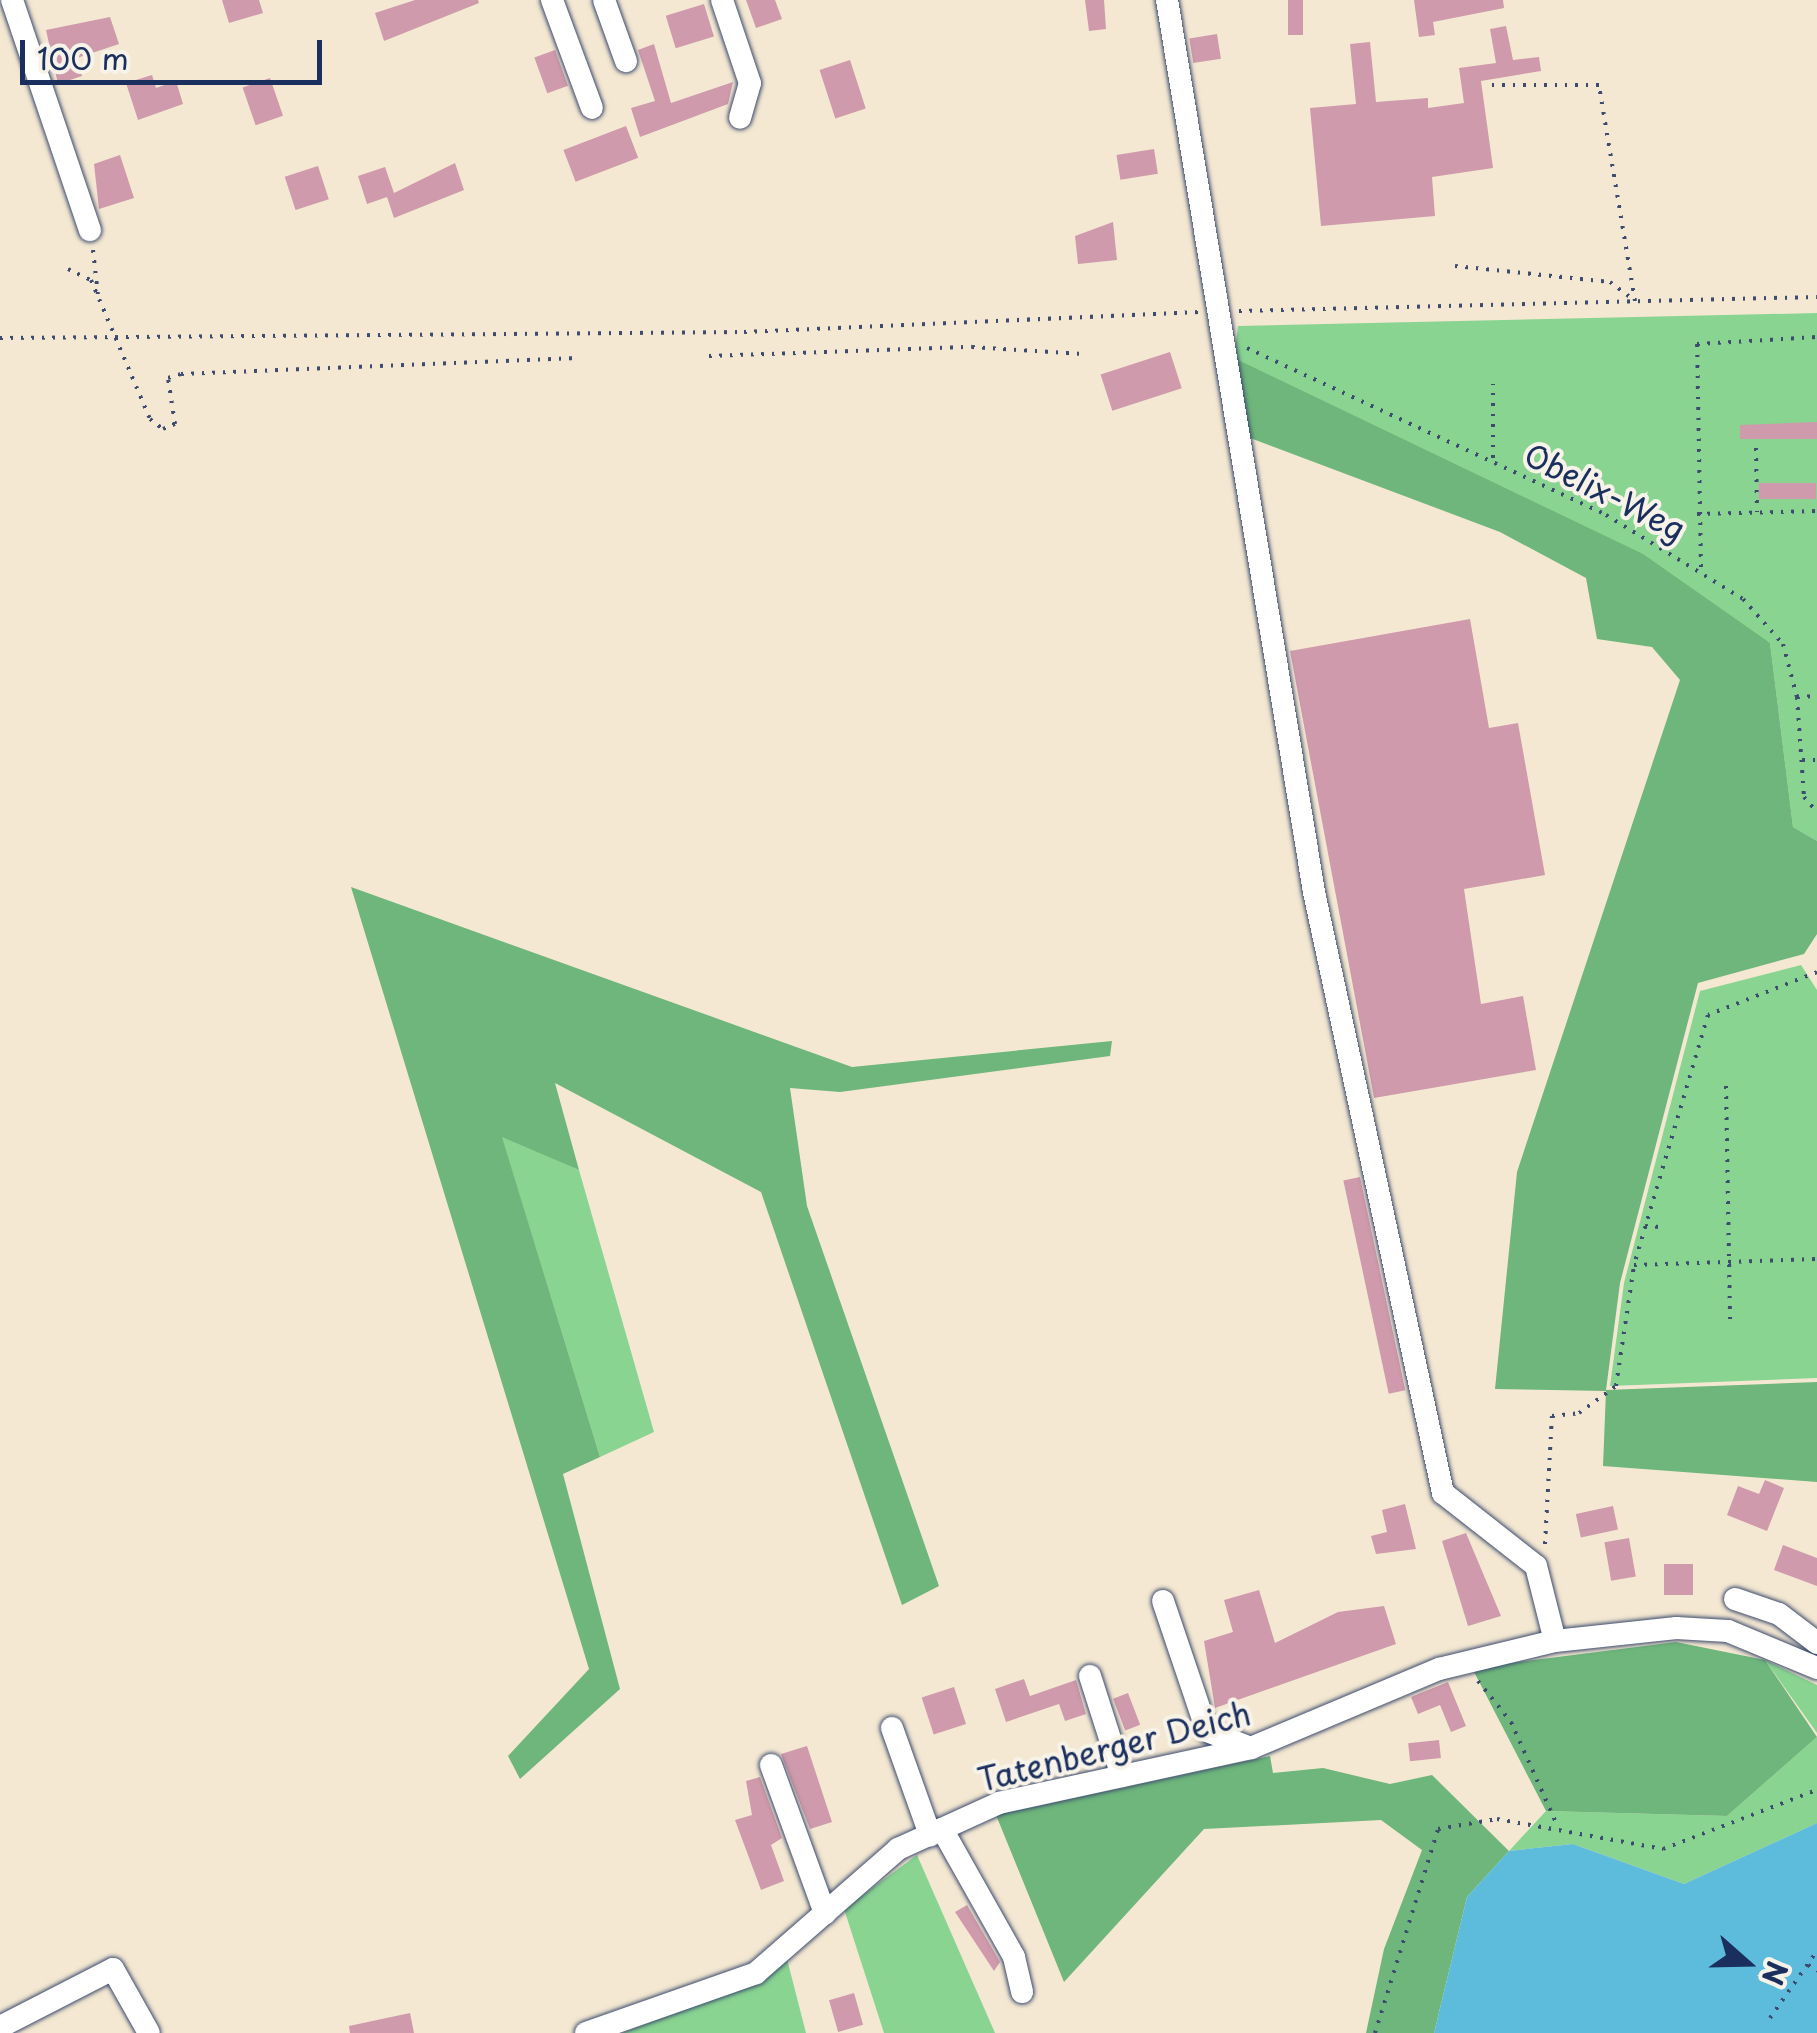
<!DOCTYPE html>
<style>
body{margin:0}
#map{position:relative;width:1817px;height:2033px;overflow:hidden;background:#f4e8d2;font-family:"Playpen Sans",sans-serif}
div>[style]{position:absolute}
.green>*{inset:0;background:#89d491}
.forest>*{inset:0;background:#6eb67b}
.water>*{inset:0;background:#5dbcdb}
.building>*{inset:0;background:#cf9aab;transform-origin:0 0}
.path>*{height:4px;margin-top:-2px;transform-origin:0;background:repeating-linear-gradient(90deg,#3c4b6f 0 2.5px,transparent 0 10.5px)}
.roads{filter:drop-shadow(0 0 2px #3c4b6f) drop-shadow(0 0 2px #3c4b6f)}
.minor>*{height:22px;margin:-11px;padding:0 11px;transform-origin:11px;border-radius:11px;background:#fff}
span{translate:-50% -50%;white-space:nowrap;text-align:center;line-height:1.15;-webkit-text-stroke:8px #f7f3e8;paint-order:stroke}
.street-label{font-size:32px;color:#1b2f5e}
.north{position:absolute;left:1697px;top:1913px;width:100px;height:100px;-webkit-text-stroke:8px #f7f3e8;paint-order:stroke;rotate:110deg;font-size:28px;font-weight:700;line-height:40px;text-align:center;color:#1b2f5e}
.north::after{content:'';display:block;margin:auto;width:35px;height:45px;background:#1b2f5e;clip-path:polygon(50% 0,100% 100%,50% 72%,0 100%)}
.scale{position:absolute;left:20px;top:40px;width:302px;height:45px;box-sizing:border-box;border:5px solid #1b2f5e;border-top:0;padding-left:12px;font-size:30px;line-height:35px;white-space:nowrap;color:#1b2f5e;-webkit-text-stroke:8px #f7f3e8;paint-order:stroke}
</style>
<div id="map">
<div class="green">
<div style="clip-path:polygon(1817px 313px,1817px 841px,1793px 827px,1770px 643px,1234px 358px,1238px 326px)"></div>
<div style="clip-path:polygon(1801px 965px,1817px 990px,1817px 1378px,1610px 1386px,1624px 1283px,1700px 991px)"></div>
<div style="clip-path:polygon(501px 1135px,579px 1170px,654px 1432px,600px 1457px)"></div>
<div style="clip-path:polygon(1765px 1660px,1817px 1685px,1817px 1733px)"></div>
<div style="clip-path:polygon(1817px 1737px,1817px 1823px,1684px 1884px,1573px 1844px,1509px 1851px,1546px 1811px,1727px 1816px)"></div>
<div style="clip-path:polygon(917px 1855px,995px 2033px,884px 2033px,844px 1909px)"></div>
<div style="clip-path:polygon(787px 1959px,806px 2033px,622px 2033px,759px 1981px)"></div>
</div>
<div class="forest">
<div style="clip-path:polygon(1234px 358px,1643px 554px,1770px 643px,1793px 827px,1817px 841px,1817px 934px,1804px 954px,1698px 983px,1620px 1283px,1606px 1390px,1817px 1382px,1817px 1482px,1603px 1466px,1606px 1391px,1495px 1389px,1517px 1172px,1680px 680px,1652px 647px,1597px 639px,1586px 578px,1500px 532px,1245px 436px)"></div>
<div style="clip-path:polygon(351px 887px,852px 1067px,1112px 1041px,1110px 1056px,840px 1092px,790px 1088px,807px 1206px,939px 1586px,902px 1605px,761px 1192px,555px 1083px,579px 1170px,502px 1137px,600px 1457px,563px 1474px,620px 1689px,520px 1779px,508px 1756px,589px 1669px)"></div>
<div style="clip-path:polygon(1676px 1642px,1765px 1660px,1817px 1737px,1727px 1816px,1546px 1811px,1472px 1668px)"></div>
<div style="clip-path:polygon(1270px 1756px,1273px 1773px,1323px 1768px,1390px 1784px,1432px 1775px,1509px 1851px,1467px 1897px,1434px 2033px,1366px 2033px,1384px 1949px,1422px 1850px,1381px 1820px,1204px 1829px,1064px 1982px,996px 1815px)"></div>
</div>
<div class="water">
<div style="clip-path:polygon(1817px 1823px,1817px 2033px,1434px 2033px,1467px 1897px,1509px 1851px,1573px 1844px,1684px 1884px)"></div>
</div>
<div class="building">
<div style="clip-path:polygon(222px 0,259px 0,263px 13px,229px 23px)"></div>
<div style="clip-path:polygon(415px 0,478px 0,479px 3px,384px 41px,375px 13px)"></div>
<div style="clip-path:polygon(746px 0,775px 0,782px 19px,756px 28px)"></div>
<div style="clip-path:polygon(1085px 0,1104px 0,1106px 29px,1089px 31px)"></div>
<div style="left:1288px;top:0;width:15px;height:35px"></div>
<div style="clip-path:polygon(1414px 0,1503px 0,1504px 8px,1433px 22px,1435px 35px,1419px 37px)"></div>
<div style="left:704px;top:4px;width:34px;height:40px;rotate:73deg"></div>
<div style="clip-path:polygon(110px 17px,119px 44px,77px 58px,82px 76px,58px 84px,46px 30px)"></div>
<div style="clip-path:polygon(1506px 26px,1513px 60px,1539px 57px,1541px 71px,1481px 81px,1493px 168px,1432px 177px,1435px 216px,1321px 226px,1310px 108px,1356px 104px,1350px 44px,1370px 42px,1376px 102px,1428px 98px,1428px 108px,1464px 103px,1459px 68px,1496px 63px,1490px 29px)"></div>
<div style="left:1217px;top:34px;width:25px;height:28px;rotate:81deg"></div>
<div style="clip-path:polygon(654px 44px,671px 103px,733px 82px,728px 104px,640px 137px,631px 108px,655px 101px,638px 50px)"></div>
<div style="left:555px;top:50px;width:38px;height:22px;rotate:70deg"></div>
<div style="left:850px;top:60px;width:51px;height:32px;rotate:72deg"></div>
<div style="clip-path:polygon(152px 75px,156px 88px,176px 81px,183px 104px,138px 120px,126px 83px)"></div>
<div style="left:270px;top:78px;width:40px;height:29px;rotate:71deg"></div>
<div style="left:626px;top:126px;width:34px;height:67px;rotate:69deg"></div>
<div style="left:1154px;top:149px;width:25px;height:38px;rotate:81deg"></div>
<div style="clip-path:polygon(120px 155px,134px 198px,99px 209px,94px 164px)"></div>
<div style="clip-path:polygon(455px 163px,464px 190px,394px 218px,387px 197px,367px 204px,358px 176px,385px 167px,394px 193px)"></div>
<div style="left:318px;top:166px;width:35px;height:35px;rotate:72deg"></div>
<div style="clip-path:polygon(1113px 222px,1117px 260px,1078px 264px,1075px 236px)"></div>
<div style="left:1170px;top:352px;width:38px;height:73px;rotate:72deg"></div>
<div style="clip-path:polygon(1817px 422px,1817px 439px,1740px 439px,1740px 425px)"></div>
<div style="left:1816px;top:483px;width:16px;height:57px;rotate:90deg"></div>
<div style="clip-path:polygon(1470px 619px,1489px 728px,1518px 723px,1545px 875px,1464px 889px,1481px 1004px,1523px 996px,1536px 1070px,1374px 1098px,1290px 651px)"></div>
<div style="left:1360px;top:1177px;width:218px;height:17px;rotate:78deg"></div>
<div style="clip-path:polygon(1765px 1480px,1784px 1488px,1767px 1531px,1727px 1515px,1738px 1486px,1759px 1494px)"></div>
<div style="clip-path:polygon(1405px 1504px,1416px 1549px,1376px 1554px,1371px 1536px,1387px 1532px,1382px 1510px)"></div>
<div style="left:1613px;top:1506px;width:24px;height:38px;rotate:78deg"></div>
<div style="clip-path:polygon(1466px 1533px,1501px 1616px,1468px 1626px,1442px 1541px)"></div>
<div style="left:1629px;top:1538px;width:39px;height:25px;rotate:80deg"></div>
<div style="clip-path:polygon(1783px 1545px,1817px 1558px,1817px 1586px,1774px 1570px)"></div>
<div style="left:1664px;top:1564px;width:29px;height:31px"></div>
<div style="clip-path:polygon(1259px 1590px,1275px 1643px,1338px 1612px,1384px 1606px,1396px 1644px,1215px 1708px,1204px 1641px,1233px 1632px,1224px 1600px)"></div>
<div style="clip-path:polygon(1024px 1679px,1030px 1696px,1076px 1680px,1086px 1714px,1065px 1721px,1059px 1704px,1006px 1722px,995px 1689px)"></div>
<div style="clip-path:polygon(1448px 1682px,1466px 1726px,1451px 1732px,1440px 1705px,1418px 1714px,1411px 1697px)"></div>
<div style="left:954px;top:1687px;width:39px;height:34px;rotate:72deg"></div>
<div style="left:1128px;top:1693px;width:34px;height:16px;rotate:69deg"></div>
<div style="left:1439px;top:1740px;width:18px;height:31px;rotate:84deg"></div>
<div style="clip-path:polygon(807px 1746px,832px 1822px,810px 1829px,781px 1754px)"></div>
<div style="clip-path:polygon(760px 1777px,782px 1838px,771px 1845px,784px 1881px,761px 1890px,735px 1820px,752px 1815px,746px 1781px)"></div>
<div style="clip-path:polygon(967px 1905px,1000px 1962px,994px 1971px,955px 1912px)"></div>
<div style="left:854px;top:1993px;width:33px;height:26px;rotate:74deg"></div>
<div style="clip-path:polygon(410px 2013px,414px 2033px,350px 2033px,349px 2026px)"></div>
</div>
<div class="path">
<div style="left:93px;top:250px;width:45px;rotate:83.7deg"></div>
<div style="left:1455px;top:266px;width:156px;rotate:5.9deg"></div>
<div style="left:1610px;top:282px;width:31px;rotate:37deg"></div>
<div style="left:1635px;top:301px;width:219px;rotate:-99.5deg"></div>
<div style="left:1599px;top:85px;width:108px;rotate:180deg"></div>
<div style="left:68px;top:269px;width:25px;rotate:26deg"></div>
<div style="left:91px;top:280px;width:151px;rotate:67deg"></div>
<div style="left:150px;top:419px;width:16px;rotate:38deg"></div>
<div style="left:163px;top:429px;width:13px;rotate:-23deg"></div>
<div style="left:175px;top:424px;width:47px;rotate:-98.7deg"></div>
<div style="left:168px;top:378px;width:14px;rotate:-17deg"></div>
<div style="left:181px;top:374px;width:397px;rotate:-2.3deg"></div>
<div style="left:1239px;top:311px;width:578px;rotate:-1.39deg"></div>
<div style="left:0;top:338px;width:744px;rotate:-0.46deg"></div>
<div style="left:744px;top:332px;width:456px;rotate:-2.5deg"></div>
<div style="left:1247px;top:348px;width:396px;rotate:24.9deg"></div>
<div style="left:1606px;top:515px;width:161px;rotate:31.5deg"></div>
<div style="left:1743px;top:599px;width:60px;rotate:48.4deg"></div>
<div style="left:1783px;top:644px;width:55px;rotate:75.2deg"></div>
<div style="left:1797px;top:697px;width:100px;rotate:86deg"></div>
<div style="left:1804px;top:797px;width:20px;rotate:49deg"></div>
<div style="left:709px;top:356px;width:263px;rotate:-2deg"></div>
<div style="left:972px;top:347px;width:111px;rotate:3.6deg"></div>
<div style="left:1756px;top:448px;width:64px;rotate:89.1deg"></div>
<div style="left:1493px;top:458px;width:74px;rotate:-90deg"></div>
<div style="left:1697px;top:514px;width:120px;rotate:-1.4deg"></div>
<div style="left:1701px;top:567px;width:223px;rotate:-91deg"></div>
<div style="left:1697px;top:344px;width:120px;rotate:-3.3deg"></div>
<div style="left:1797px;top:697px;width:20px;rotate:-3deg"></div>
<div style="left:1802px;top:760px;width:15px"></div>
<div style="left:1817px;top:972px;width:117px;rotate:158.5deg"></div>
<div style="left:1708px;top:1015px;width:261px;rotate:106.5deg"></div>
<div style="left:1634px;top:1265px;width:183px;rotate:-1.9deg"></div>
<div style="left:1726px;top:1086px;width:235px;rotate:89deg"></div>
<div style="left:1645px;top:1226px;width:15px;rotate:4deg"></div>
<div style="left:1545px;top:1544px;width:128px;rotate:-86.9deg"></div>
<div style="left:1552px;top:1416px;width:27px;rotate:-6deg"></div>
<div style="left:1579px;top:1413px;width:46px;rotate:-36.1deg"></div>
<div style="left:1616px;top:1386px;width:122px;rotate:-81.5deg"></div>
<div style="left:1478px;top:1681px;width:53px;rotate:51.2deg"></div>
<div style="left:1511px;top:1722px;width:113px;rotate:65.9deg"></div>
<div style="left:1808px;top:1965px;width:11px;rotate:34deg"></div>
<div style="left:1770px;top:2018px;width:82px;rotate:-55deg"></div>
<div style="left:1375px;top:2033px;width:214px;rotate:-72.8deg"></div>
<div style="left:1438px;top:1829px;width:60px;rotate:-9.6deg"></div>
<div style="left:1497px;top:1819px;width:169px;rotate:10.2deg"></div>
<div style="left:1663px;top:1849px;width:165px;rotate:-21deg"></div>
</div>
<div class="roads">
<div class="minor">
<div style="left:12px;top:0;width:243px;rotate:71.3deg"></div>
<div style="left:552px;top:0;width:115px;rotate:69.7deg"></div>
<div style="left:604px;top:0;width:65px;rotate:70.2deg"></div>
<div style="left:722px;top:0;width:88px;rotate:71.4deg"></div>
<div style="left:750px;top:83px;width:36px;rotate:106deg"></div>
<div style="left:1167px;top:0;width:904px;rotate:80.64deg"></div>
<div style="left:1314px;top:892px;width:615px;rotate:77.89deg"></div>
<div style="left:1443px;top:1493px;width:118px;rotate:38.1deg"></div>
<div style="left:1536px;top:1566px;width:77px;rotate:75.8deg"></div>
<div style="left:1735px;top:1599px;width:46px;rotate:18.8deg"></div>
<div style="left:1779px;top:1614px;width:48px;rotate:37.3deg"></div>
<div style="left:1163px;top:1601px;width:137px;rotate:71.3deg"></div>
<div style="left:1207px;top:1731px;width:47px;rotate:21.1deg"></div>
<div style="left:1090px;top:1676px;width:105px;rotate:72.3deg"></div>
<div style="left:892px;top:1728px;width:114px;rotate:70.4deg"></div>
<div style="left:771px;top:1765px;width:158px;rotate:70deg"></div>
<div style="left:942px;top:1829px;width:147px;rotate:60.6deg"></div>
<div style="left:1014px;top:1957px;width:36px;rotate:77deg"></div>
<div style="left:0;top:2027px;width:127px;rotate:-27.2deg"></div>
<div style="left:113px;top:1969px;width:73px;rotate:60.6deg"></div>
<div style="left:586px;top:2033px;width:180px;rotate:-19.4deg"></div>
<div style="left:756px;top:1973px;width:189px;rotate:-41.1deg"></div>
<div style="left:898px;top:1849px;width:111px;rotate:-24.5deg"></div>
<div style="left:999px;top:1803px;width:258px;rotate:-12.3deg"></div>
<div style="left:1251px;top:1748px;width:204px;rotate:-22.8deg"></div>
<div style="left:1439px;top:1669px;width:119px;rotate:-13.6deg"></div>
<div style="left:1555px;top:1641px;width:122px;rotate:-6.1deg"></div>
<div style="left:1676px;top:1628px;width:52px;rotate:3.3deg"></div>
<div style="left:1728px;top:1631px;width:96px;rotate:22.6deg"></div>
</div>
</div>
<div class="street-label">
<span style="left:1605px;top:491px;rotate:27deg">Obelix-Weg</span>
<span style="left:1114px;top:1746px;rotate:-14deg">Tatenberger Deich</span>
</div>
<div class="north">N</div>
<div class="scale">100 m</div>
</div>
